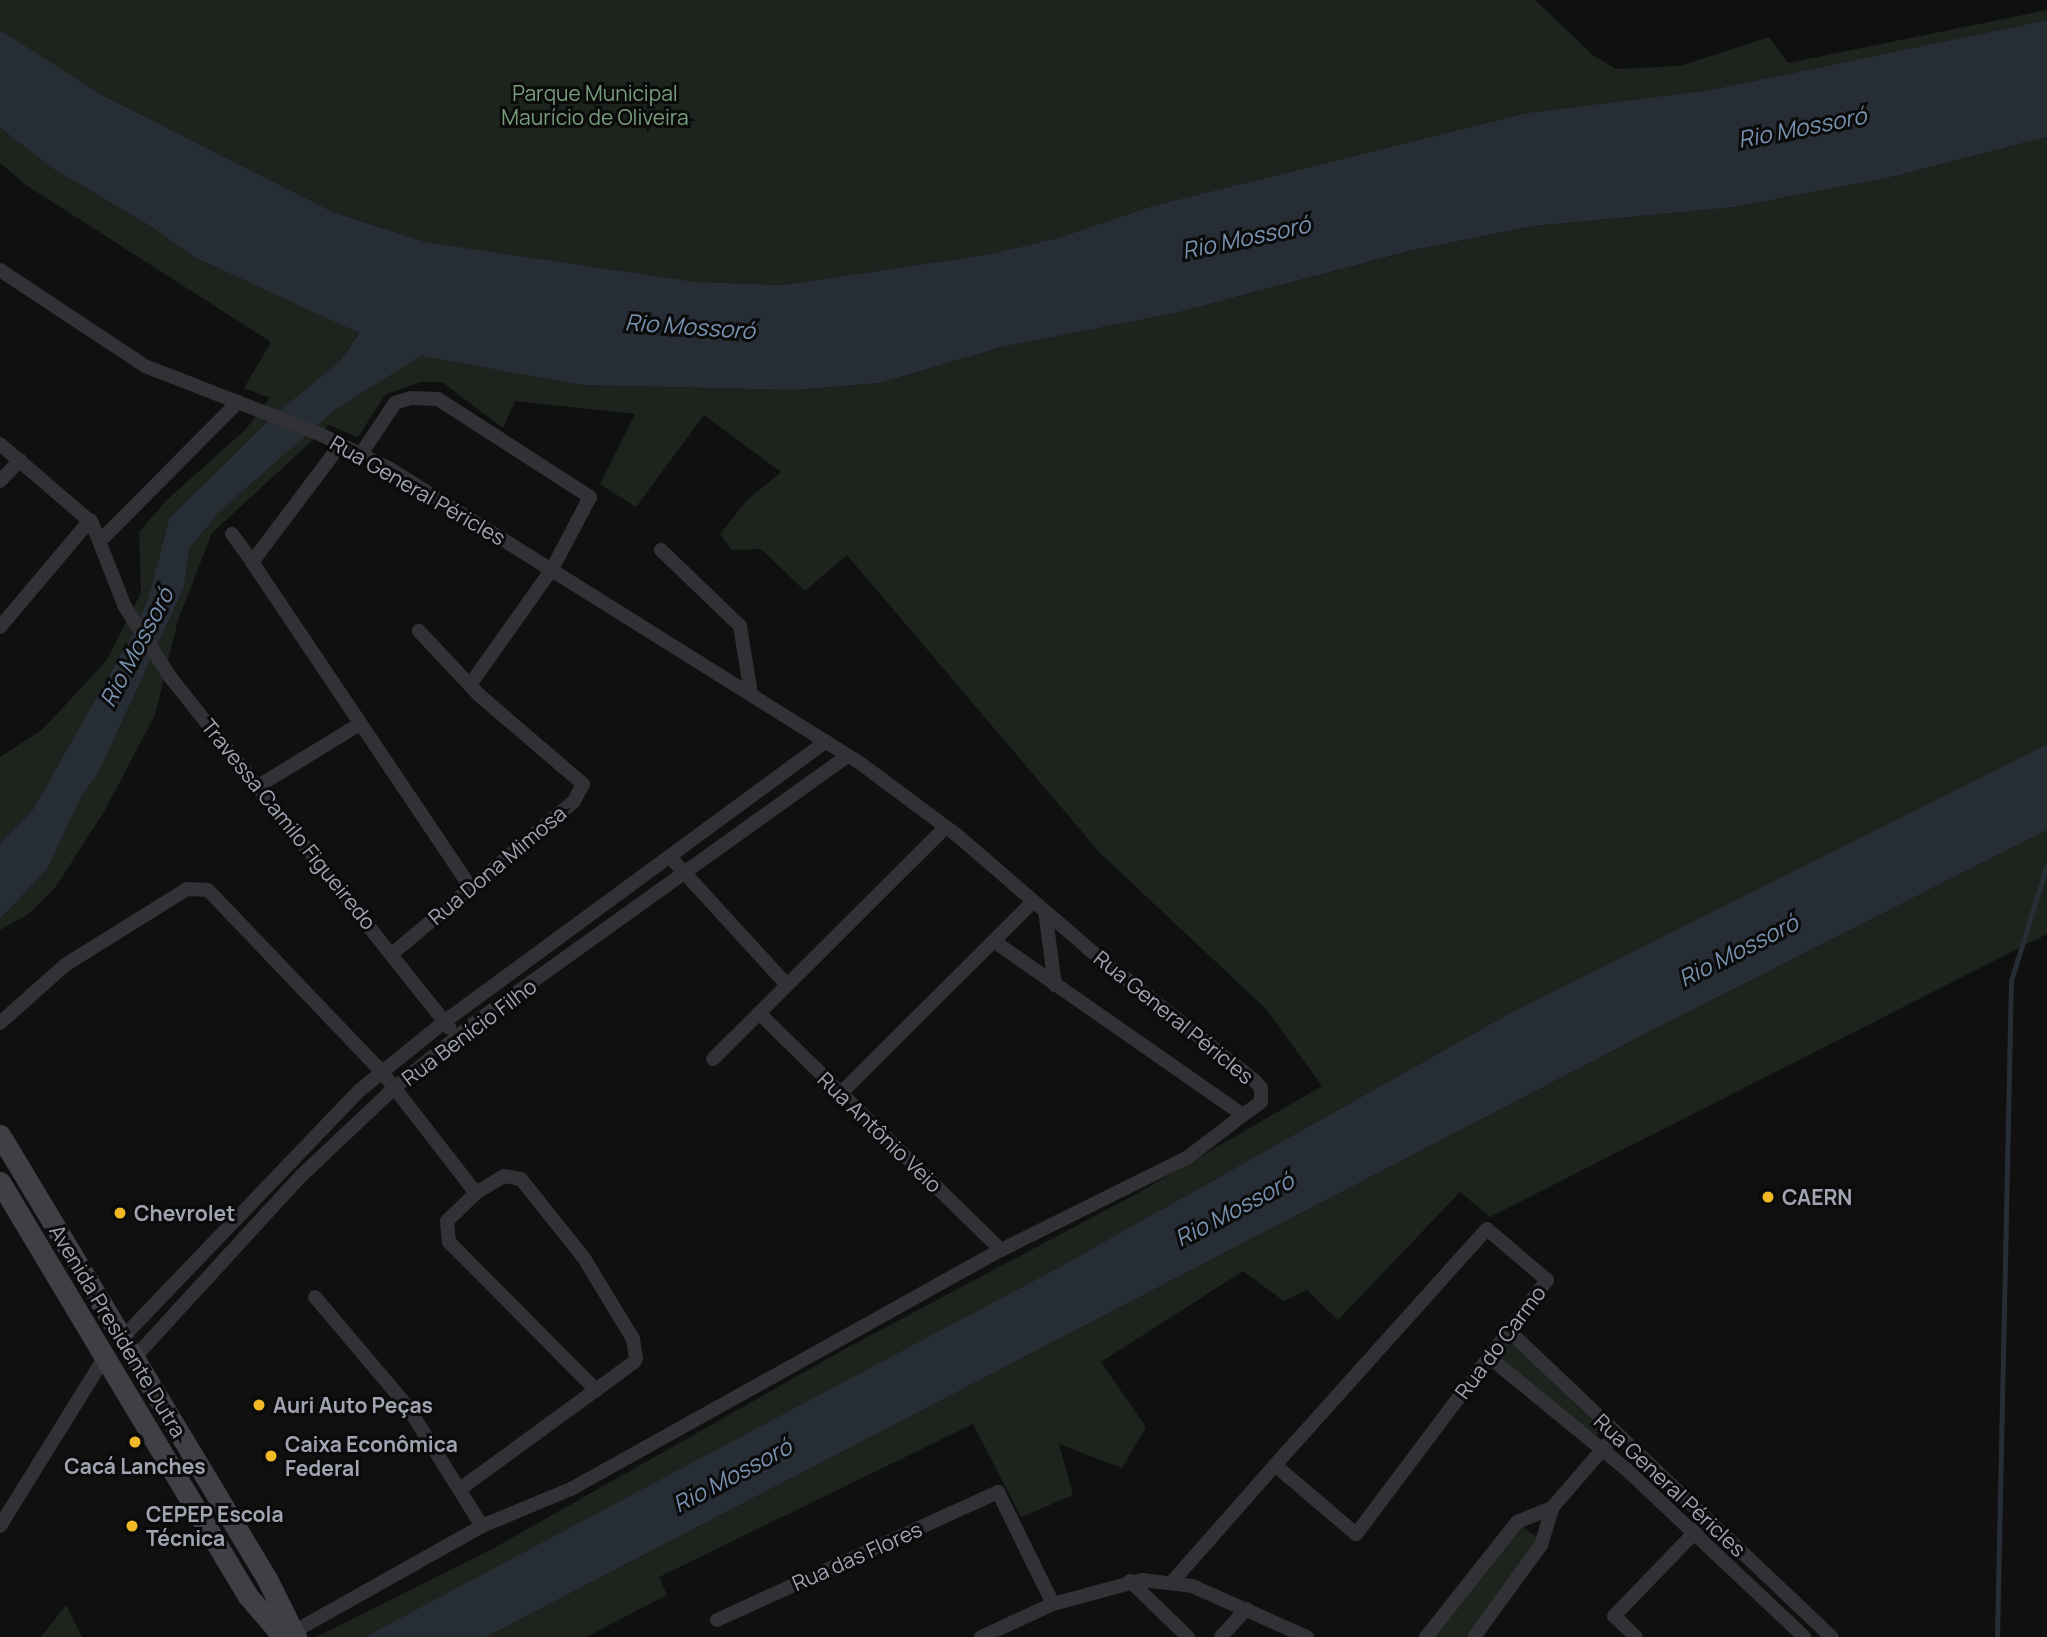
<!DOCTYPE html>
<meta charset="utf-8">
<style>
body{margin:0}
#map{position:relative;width:2047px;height:1637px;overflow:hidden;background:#101011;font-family:Manrope,sans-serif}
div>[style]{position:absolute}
.green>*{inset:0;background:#1c241d}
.water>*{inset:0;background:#272d34}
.stream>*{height:4.5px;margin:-2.25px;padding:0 2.25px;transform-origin:2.25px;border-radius:2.25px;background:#272d34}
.minor>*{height:14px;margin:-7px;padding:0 7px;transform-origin:7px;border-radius:7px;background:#313136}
.secondary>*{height:21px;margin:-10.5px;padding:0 10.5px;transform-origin:10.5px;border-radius:10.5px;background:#3f4046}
.dots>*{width:19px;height:19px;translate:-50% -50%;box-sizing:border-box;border:4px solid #0b0b0c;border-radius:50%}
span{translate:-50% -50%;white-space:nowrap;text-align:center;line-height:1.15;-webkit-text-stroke:6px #0b0b0c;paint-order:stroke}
.park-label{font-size:21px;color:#789e7c}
.street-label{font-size:21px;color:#a1a5b2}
.poi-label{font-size:21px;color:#a1a5b2;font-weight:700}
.left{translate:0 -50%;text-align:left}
.water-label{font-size:23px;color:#7791ae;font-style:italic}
</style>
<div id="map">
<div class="green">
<div style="clip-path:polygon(0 0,1535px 0,1594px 56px,1616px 69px,1680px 66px,1769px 37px,1788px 63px,2047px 10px,2047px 20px,1710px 90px,1526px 113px,1152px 206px,1061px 237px,991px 254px,783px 285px,696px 282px,426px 242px,335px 213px,100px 94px,32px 53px,0 30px)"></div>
<div style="clip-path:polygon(0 128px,55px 170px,152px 227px,194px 257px,359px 332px,340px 361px,274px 415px,169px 519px,148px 599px,133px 633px,32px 811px,0 843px,0 757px,42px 730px,106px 661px,141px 593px,139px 532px,168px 499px,246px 429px,270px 398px,244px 388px,271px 342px,26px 185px,0 163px)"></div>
<div style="clip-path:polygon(2047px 137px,2047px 744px,1512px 1012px,1054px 1270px,472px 1584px,365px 1637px,316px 1637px,494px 1548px,845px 1349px,1136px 1194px,1322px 1086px,1266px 1009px,1100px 853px,847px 555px,805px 591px,761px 549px,732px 550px,720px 534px,747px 500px,781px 472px,704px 415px,636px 507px,600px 484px,635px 414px,515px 401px,503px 428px,442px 382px,420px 382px,385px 395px,358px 437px,329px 425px,212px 533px,178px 620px,155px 715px,105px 810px,55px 888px,27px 915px,0 930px,0 919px,48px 868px,81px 797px,98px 774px,184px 587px,189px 549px,220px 511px,335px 410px,421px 356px,581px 385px,794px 390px,880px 383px,1002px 347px,1176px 313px,1411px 251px,1534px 226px,1736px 207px,1896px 176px)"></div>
<div style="clip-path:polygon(2047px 830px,2047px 934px,1490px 1217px,1460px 1192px,1338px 1320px,1307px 1290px,1284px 1301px,1243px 1271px,1101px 1362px,1146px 1427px,1122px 1468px,1059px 1444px,1073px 1495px,1021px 1517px,973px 1424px,659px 1577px,667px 1595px,586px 1637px,486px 1637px,1647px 1033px)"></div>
<div style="clip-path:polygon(1509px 1339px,1603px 1431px,1594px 1437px,1498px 1356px)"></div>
<div style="clip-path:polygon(1517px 1522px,1539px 1539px,1465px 1637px,1432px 1637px)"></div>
<div style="clip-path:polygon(66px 1605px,82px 1637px,41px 1637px)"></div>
</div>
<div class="water">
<div style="clip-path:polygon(2047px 20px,2047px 137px,1896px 176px,1736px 207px,1534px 226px,1410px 251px,1176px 313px,1002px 347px,880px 383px,794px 390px,581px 385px,421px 356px,335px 410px,220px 511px,189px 549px,184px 587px,98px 774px,81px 797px,48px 868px,0 919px,0 843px,32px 811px,133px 633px,148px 599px,169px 519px,274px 415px,340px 361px,359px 333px,194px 257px,152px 227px,55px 170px,0 128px,0 30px,100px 94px,335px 213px,426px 242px,696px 282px,783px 285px,991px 254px,1061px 237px,1152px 206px,1526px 113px,1710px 90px)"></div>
<div style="clip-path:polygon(2047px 744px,2047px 830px,1647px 1033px,486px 1637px,365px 1637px,1054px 1270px,1512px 1012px)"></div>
</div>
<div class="stream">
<div style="left:1997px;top:1637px;width:656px;rotate:-88.78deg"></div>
<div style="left:2011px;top:981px;width:121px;rotate:-72.8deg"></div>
</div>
<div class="minor">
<div style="left:0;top:270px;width:174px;rotate:33.5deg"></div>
<div style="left:145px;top:366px;width:190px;rotate:21.3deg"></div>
<div style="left:322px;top:435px;width:76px;rotate:26.6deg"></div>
<div style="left:390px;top:469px;width:554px;rotate:32.03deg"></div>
<div style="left:860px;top:763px;width:122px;rotate:36.7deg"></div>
<div style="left:958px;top:836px;width:182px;rotate:40.8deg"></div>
<div style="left:1096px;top:955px;width:204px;rotate:38.4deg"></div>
<div style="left:1256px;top:1082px;width:8px;rotate:50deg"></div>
<div style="left:1261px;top:1088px;width:14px;rotate:90deg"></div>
<div style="left:1261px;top:1102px;width:22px;rotate:144deg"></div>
<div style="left:1243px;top:1115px;width:302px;rotate:-145.1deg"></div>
<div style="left:0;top:444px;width:121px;rotate:40.7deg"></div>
<div style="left:92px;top:523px;width:90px;rotate:68.6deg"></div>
<div style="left:125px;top:607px;width:85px;rotate:57.1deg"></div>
<div style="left:171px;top:678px;width:447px;rotate:51.5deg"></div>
<div style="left:341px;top:444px;width:148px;rotate:127deg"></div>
<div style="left:252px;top:562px;width:391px;rotate:56.1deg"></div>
<div style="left:361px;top:454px;width:61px;rotate:-56.3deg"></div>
<div style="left:395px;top:403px;width:16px;rotate:-18deg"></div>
<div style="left:410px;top:398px;width:28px;rotate:2deg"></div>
<div style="left:438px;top:399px;width:181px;rotate:32.8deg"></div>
<div style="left:590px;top:497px;width:81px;rotate:117.8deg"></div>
<div style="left:552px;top:569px;width:142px;rotate:125.3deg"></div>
<div style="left:0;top:481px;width:29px;rotate:-46deg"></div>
<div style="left:232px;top:534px;width:34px;rotate:54deg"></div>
<div style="left:102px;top:539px;width:193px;rotate:-45.2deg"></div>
<div style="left:661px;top:550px;width:110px;rotate:43.9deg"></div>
<div style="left:740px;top:626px;width:69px;rotate:80.8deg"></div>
<div style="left:0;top:627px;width:140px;rotate:-49.9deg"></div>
<div style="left:260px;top:785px;width:117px;rotate:-31.4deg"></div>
<div style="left:671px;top:858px;width:172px;rotate:47.6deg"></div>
<div style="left:1045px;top:911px;width:75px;rotate:82.3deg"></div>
<div style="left:393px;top:953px;width:236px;rotate:-40deg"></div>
<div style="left:574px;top:801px;width:19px;rotate:-62deg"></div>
<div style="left:583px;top:784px;width:137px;rotate:-139.4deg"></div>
<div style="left:479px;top:695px;width:88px;rotate:-133.2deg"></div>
<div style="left:759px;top:1013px;width:339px;rotate:44.4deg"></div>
<div style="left:0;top:1023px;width:87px;rotate:-41.7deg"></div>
<div style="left:65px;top:965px;width:144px;rotate:-31.9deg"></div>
<div style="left:187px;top:889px;width:21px;rotate:3deg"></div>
<div style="left:208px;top:890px;width:252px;rotate:46.3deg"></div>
<div style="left:382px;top:1072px;width:153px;rotate:52.2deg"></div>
<div style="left:713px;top:1059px;width:329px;rotate:-44.9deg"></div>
<div style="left:841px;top:1093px;width:271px;rotate:-44.9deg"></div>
<div style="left:315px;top:1297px;width:143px;rotate:49.8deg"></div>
<div style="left:407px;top:1406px;width:142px;rotate:58deg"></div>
<div style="left:1509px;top:1331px;width:445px;rotate:43.5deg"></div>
<div style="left:123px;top:1337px;width:342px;rotate:-46.2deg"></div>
<div style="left:360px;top:1090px;width:108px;rotate:-39deg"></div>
<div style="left:444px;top:1022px;width:474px;rotate:-36.3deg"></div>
<div style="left:135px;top:1357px;width:246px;rotate:-47.5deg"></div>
<div style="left:301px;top:1176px;width:128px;rotate:-43.4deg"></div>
<div style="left:394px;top:1088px;width:102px;rotate:-39deg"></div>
<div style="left:473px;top:1024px;width:460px;rotate:-35.6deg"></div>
<div style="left:1489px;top:1357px;width:177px;rotate:39.3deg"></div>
<div style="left:1626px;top:1469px;width:245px;rotate:43.3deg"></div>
<div style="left:460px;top:1489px;width:168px;rotate:-36.1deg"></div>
<div style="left:596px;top:1390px;width:47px;rotate:-36.4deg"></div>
<div style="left:634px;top:1362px;width:4px;rotate:-63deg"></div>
<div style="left:636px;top:1358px;width:19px;rotate:-99deg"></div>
<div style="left:633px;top:1339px;width:95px;rotate:-121.2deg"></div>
<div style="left:584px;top:1258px;width:101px;rotate:-128.6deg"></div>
<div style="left:521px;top:1179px;width:17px;rotate:-170deg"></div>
<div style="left:504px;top:1176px;width:33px;rotate:149deg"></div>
<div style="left:476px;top:1193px;width:40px;rotate:136deg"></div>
<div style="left:447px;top:1221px;width:21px;rotate:85deg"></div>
<div style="left:449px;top:1242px;width:209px;rotate:45.2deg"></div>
<div style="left:0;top:1526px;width:195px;rotate:-58.2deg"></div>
<div style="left:1130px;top:1581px;width:81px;rotate:44deg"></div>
<div style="left:1172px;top:1582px;width:156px;rotate:-48.6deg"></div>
<div style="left:1275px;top:1465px;width:317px;rotate:-48.1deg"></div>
<div style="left:1487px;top:1229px;width:79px;rotate:40.4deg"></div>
<div style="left:1547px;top:1280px;width:318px;rotate:126.9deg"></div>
<div style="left:1356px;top:1534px;width:106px;rotate:-139.6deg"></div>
<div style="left:717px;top:1620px;width:309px;rotate:-24.5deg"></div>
<div style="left:998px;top:1492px;width:125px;rotate:63.8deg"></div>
<div style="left:286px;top:1636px;width:225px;rotate:-29.3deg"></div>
<div style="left:482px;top:1526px;width:96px;rotate:-22.6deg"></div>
<div style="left:571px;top:1489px;width:492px;rotate:-29.1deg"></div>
<div style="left:1001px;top:1250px;width:209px;rotate:-26.4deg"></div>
<div style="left:1188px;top:1157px;width:69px;rotate:-37.4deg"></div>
<div style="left:981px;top:1637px;width:79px;rotate:-24.6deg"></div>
<div style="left:1053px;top:1604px;width:92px;rotate:-15.1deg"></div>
<div style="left:1142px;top:1580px;width:50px;rotate:6.8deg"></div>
<div style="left:1192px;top:1586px;width:126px;rotate:23.9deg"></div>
<div style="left:1221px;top:1637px;width:38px;rotate:-48deg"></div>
<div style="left:1426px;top:1637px;width:147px;rotate:-51.6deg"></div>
<div style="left:1517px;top:1522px;width:38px;rotate:-22deg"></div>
<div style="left:1474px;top:1637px;width:114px;rotate:-53.9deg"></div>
<div style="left:1541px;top:1545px;width:39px;rotate:-73deg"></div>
<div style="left:1552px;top:1508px;width:84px;rotate:-49.3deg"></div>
<div style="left:1636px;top:1637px;width:30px;rotate:-136deg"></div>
<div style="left:1614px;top:1616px;width:125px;rotate:-46deg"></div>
</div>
<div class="secondary">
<div style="left:0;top:1135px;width:518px;rotate:58.98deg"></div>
<div style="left:267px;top:1579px;width:65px;rotate:63.4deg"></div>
<div style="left:0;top:1182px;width:483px;rotate:59.1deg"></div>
<div style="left:248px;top:1596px;width:54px;rotate:49.5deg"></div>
</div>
<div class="dots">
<div style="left:1768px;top:1197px;background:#f1b928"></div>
<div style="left:120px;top:1213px;background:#f1b928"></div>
<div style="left:259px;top:1405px;background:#f1b928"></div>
<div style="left:135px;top:1442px;background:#f1b928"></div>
<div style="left:271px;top:1456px;background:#f1b928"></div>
<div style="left:132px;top:1526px;background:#f1b928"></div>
</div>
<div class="park-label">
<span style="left:595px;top:105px">Parque Municipal<br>Maurício de Oliveira</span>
</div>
<div class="street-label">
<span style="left:418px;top:490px;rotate:30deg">Rua General Péricles</span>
<span style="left:289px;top:824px;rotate:51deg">Travessa Camilo Figueiredo</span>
<span style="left:497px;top:865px;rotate:-40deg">Rua Dona Mimosa</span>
<span style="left:1174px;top:1017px;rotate:39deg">Rua General Péricles</span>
<span style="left:469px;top:1032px;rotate:-37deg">Rua Benício Filho</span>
<span style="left:880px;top:1132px;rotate:44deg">Rua Antônio Veio</span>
<span style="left:118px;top:1331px;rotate:59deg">Avenida Presidente Dutra</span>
<span style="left:1500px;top:1342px;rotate:-53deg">Rua do Carmo</span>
<span style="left:1670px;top:1485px;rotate:43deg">Rua General Péricles</span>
<span style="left:857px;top:1556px;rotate:-24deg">Rua das Flores</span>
</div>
<div class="poi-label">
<span class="left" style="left:1782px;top:1197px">CAERN</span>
<span class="left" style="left:134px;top:1213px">Chevrolet</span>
<span class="left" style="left:273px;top:1405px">Auri Auto Peças</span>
<span class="left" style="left:285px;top:1456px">Caixa Econômica<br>Federal</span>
<span style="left:135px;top:1466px">Cacá Lanches</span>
<span class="left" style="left:146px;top:1526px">CEPEP Escola<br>Técnica</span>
</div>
<div class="water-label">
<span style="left:1802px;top:127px;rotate:-11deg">Rio Mossoró</span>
<span style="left:1246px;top:237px;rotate:-12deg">Rio Mossoró</span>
<span style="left:690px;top:326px;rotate:4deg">Rio Mossoró</span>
<span style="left:136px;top:647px;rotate:-62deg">Rio Mossoró</span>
<span style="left:1738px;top:950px;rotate:-27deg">Rio Mossoró</span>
<span style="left:1234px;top:1209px;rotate:-28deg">Rio Mossoró</span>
<span style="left:732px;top:1475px;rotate:-28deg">Rio Mossoró</span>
</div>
</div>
